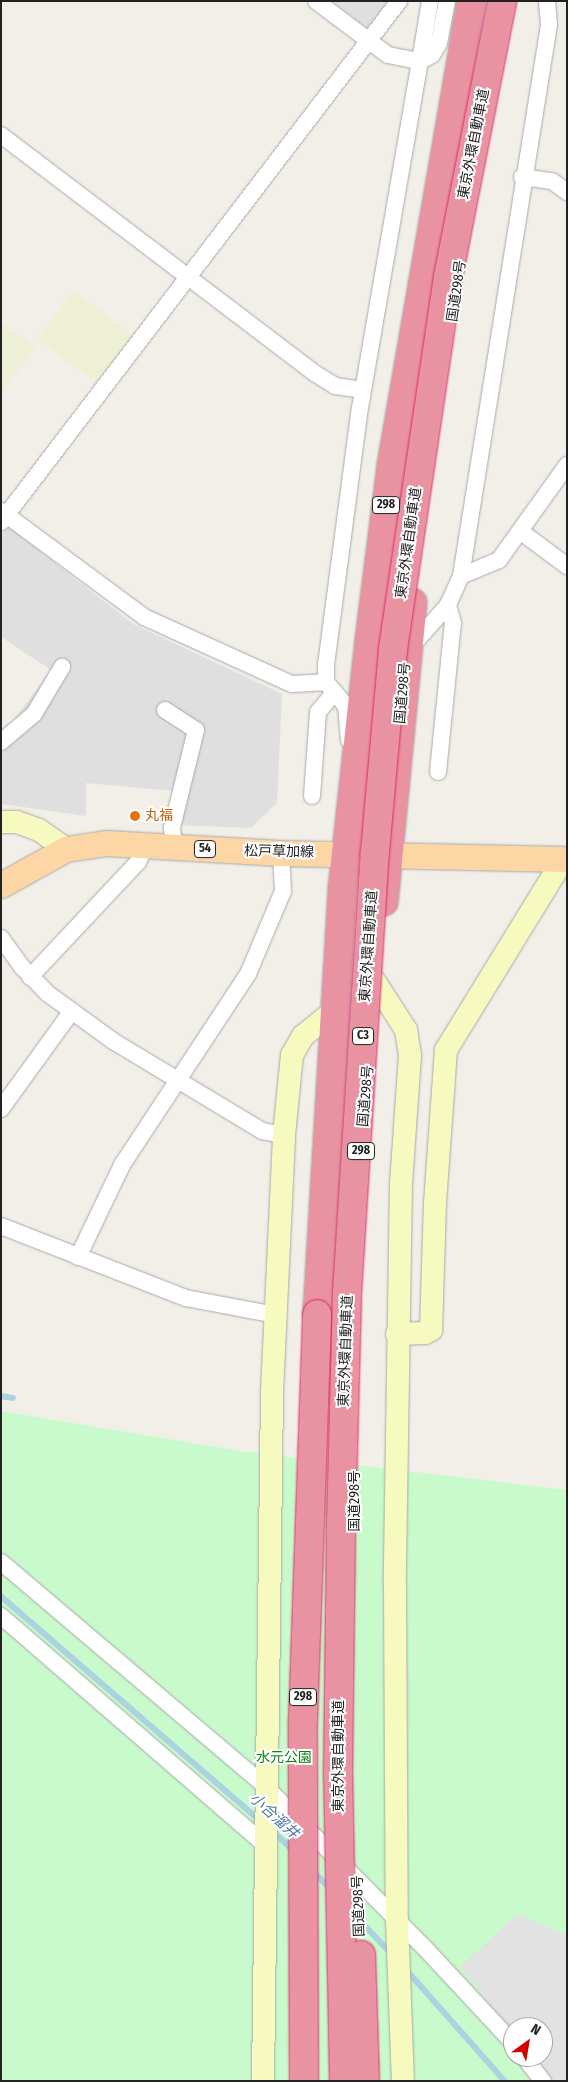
<!DOCTYPE html>
<meta charset="utf-8">
<style>
body{margin:0}
#map{position:relative;width:568px;height:2082px;overflow:hidden;background:#f2efe9;font-family:"Fira Sans Condensed","Noto Sans JP",sans-serif}
div>[style]{position:absolute}
.residential>*{inset:0;background:#e0dfdf}
.farmland>*{inset:0;background:#eef0d5;transform-origin:0 0}
.park>*{inset:0;background:#c8facc}
.parking>*{inset:0;background:#e2e2e2}
.stream>*{height:5.5px;margin:-2.75px;padding:0 2.75px;transform-origin:2.75px;border-radius:2.75px;background:#aad3df}
.roads{filter:drop-shadow(0 0 1px #a9a9a9) drop-shadow(0 0 1px #a9a9a9)}
.street>*{height:16px;margin:-8px;padding:0 8px;transform-origin:8px;border-radius:8px;background:#fff}
.secondary>*{height:22px;margin:-11px;padding:0 11px;transform-origin:11px;border-radius:11px;background:#f7fabf}
.primary>*{height:25px;margin:-12.5px;padding:0 12.5px;transform-origin:12.5px;border-radius:12.5px;background:#fcd6a4}
.highway>*{height:28px;margin:-14px;padding:0 14px;transform-origin:14px;border-radius:14px;background:#e892a2}
.bridges{filter:drop-shadow(0 0 1px #dc2a67) drop-shadow(0 0 1px #dc2a67)}
.highway-bridge>*{height:28px;margin:-14px;padding:0 14px;transform-origin:14px;border-radius:14px;background:#e892a2}
.dots>*{width:14px;height:14px;translate:-50% -50%;box-sizing:border-box;border:2px solid #fff;border-radius:50%}
span{translate:-50% -50%;white-space:nowrap;text-align:center;line-height:1.15;-webkit-text-stroke:4px #fff;paint-order:stroke}
.shield-label span{padding:1px 4px;background:#fff;border:1px solid;border-radius:4px;-webkit-text-stroke-width:0}
.shield-label{font-size:12px;color:#222;font-weight:700}
.street-label{font-size:14px;color:#222}
.food-label{font-size:14px;color:#c56008}
.left{translate:0 -50%;text-align:left}
.park-label{font-size:14px;color:#0c8416}
.water-label{font-size:15px;color:#4a7aab;font-style:italic}
.frame{position:absolute;inset:0;border:2px solid #222;pointer-events:none}
.north{position:absolute;left:503px;top:2017px;width:50px;height:50px;box-sizing:border-box;background:#fff;border:1px solid #a7a7a7;border-radius:50%;rotate:32deg;font-size:14px;font-weight:700;line-height:20px;text-align:center;color:#222}
.north::after{content:'';display:block;margin:auto;width:18px;height:22px;background:#d40000;clip-path:polygon(50% 0,100% 100%,50% 72%,0 100%)}
</style>
<div id="map">
<div class="residential">
<div style="clip-path:polygon(332px 1px,392px 1px,368px 29px)"></div>
<div style="clip-path:polygon(9px 527px,133px 624px,282px 694px,277px 803px,251px 828px,173px 825px,174px 791px,86px 783px,86px 816px,1px 804px,1px 737px,51px 670px,1px 637px,1px 534px)"></div>
</div>
<div class="farmland">
<div style="left:73px;top:290px;width:76px;height:60px;rotate:37deg"></div>
<div style="clip-path:polygon(1px 322px,36px 347px,1px 394px)"></div>
</div>
<div class="park">
<div style="clip-path:polygon(evenodd,1px 1411px,247px 1452px,567px 1490px,567px 2081px,547px 2072px,538px 2081px,1px 2081px,1px 1411px,513px 2027px,543px 2027px,543px 2057px,513px 2057px,513px 2027px)"></div>
</div>
<div class="parking">
<div style="clip-path:polygon(517px 1914px,567px 1935px,567px 2081px,551px 2081px,532px 2057px,543px 2057px,543px 2027px,513px 2027px,513px 2033px,460px 1967px)"></div>
</div>
<div class="stream">
<div style="left:1px;top:1396px;width:12px;rotate:9deg"></div>
<div style="left:1px;top:1596px;width:342px;rotate:40.9deg"></div>
<div style="left:273px;top:1831px;width:29px;rotate:44deg"></div>
<div style="left:312px;top:1870px;width:28px;rotate:45deg"></div>
<div style="left:350px;top:1910px;width:61px;rotate:46.3deg"></div>
<div style="left:405px;top:1968px;width:151px;rotate:48.5deg"></div>
</div>
<div class="roads">
<div class="street">
<div style="left:316px;top:1px;width:90px;rotate:36.9deg"></div>
<div style="left:388px;top:55px;width:33px;rotate:11deg"></div>
<div style="left:420px;top:61px;width:61px;rotate:-80.5deg"></div>
<div style="left:1px;top:135px;width:395px;rotate:37.2deg"></div>
<div style="left:316px;top:374px;width:22px;rotate:32deg"></div>
<div style="left:335px;top:386px;width:28px;rotate:8deg"></div>
<div style="left:522px;top:177px;width:30px;rotate:8deg"></div>
<div style="left:552px;top:181px;width:19px;rotate:36deg"></div>
<div style="left:1px;top:511px;width:178px;rotate:36.5deg"></div>
<div style="left:144px;top:617px;width:162px;rotate:24.4deg"></div>
<div style="left:292px;top:684px;width:34px;rotate:-3deg"></div>
<div style="left:1px;top:522px;width:656px;rotate:-52.62deg"></div>
<div style="left:520px;top:531px;width:59px;rotate:36.7deg"></div>
<div style="left:461px;top:576px;width:41px;rotate:-22.8deg"></div>
<div style="left:499px;top:560px;width:117px;rotate:-54.4deg"></div>
<div style="left:409px;top:649px;width:59px;rotate:-48.4deg"></div>
<div style="left:448px;top:605px;width:32px;rotate:-66deg"></div>
<div style="left:461px;top:576px;width:558px;rotate:-80.93deg"></div>
<div style="left:549px;top:25px;width:24px;rotate:-95deg"></div>
<div style="left:165px;top:710px;width:37px;rotate:33deg"></div>
<div style="left:196px;top:730px;width:101px;rotate:103.8deg"></div>
<div style="left:172px;top:828px;width:20px;rotate:84deg"></div>
<div style="left:349px;top:740px;width:34px;rotate:-95deg"></div>
<div style="left:346px;top:706px;width:31px;rotate:-130deg"></div>
<div style="left:326px;top:682px;width:17px;rotate:-90deg"></div>
<div style="left:326px;top:665px;width:259px;rotate:-82.5deg"></div>
<div style="left:360px;top:408px;width:352px;rotate:-80.2deg"></div>
<div style="left:420px;top:61px;width:13px;rotate:-27deg"></div>
<div style="left:432px;top:55px;width:14px;rotate:-60deg"></div>
<div style="left:439px;top:43px;width:43px;rotate:-79.2deg"></div>
<div style="left:1px;top:742px;width:43px;rotate:-40.3deg"></div>
<div style="left:34px;top:714px;width:55px;rotate:-59.2deg"></div>
<div style="left:438px;top:772px;width:150px;rotate:-84.3deg"></div>
<div style="left:453px;top:623px;width:19px;rotate:-106deg"></div>
<div style="left:312px;top:796px;width:84px;rotate:-85.9deg"></div>
<div style="left:318px;top:712px;width:26px;rotate:-50deg"></div>
<div style="left:1px;top:938px;width:37px;rotate:54deg"></div>
<div style="left:23px;top:968px;width:35px;rotate:46deg"></div>
<div style="left:47px;top:993px;width:82px;rotate:36deg"></div>
<div style="left:113px;top:1041px;width:174px;rotate:31.1deg"></div>
<div style="left:262px;top:1131px;width:22px;rotate:10deg"></div>
<div style="left:30px;top:977px;width:158px;rotate:-46.8deg"></div>
<div style="left:138px;top:862px;width:19px;rotate:-65deg"></div>
<div style="left:1px;top:1109px;width:121px;rotate:-54.1deg"></div>
<div style="left:1px;top:1226px;width:199px;rotate:21.3deg"></div>
<div style="left:186px;top:1298px;width:92px;rotate:10.7deg"></div>
<div style="left:78px;top:1257px;width:102px;rotate:-64.4deg"></div>
<div style="left:122px;top:1165px;width:229px;rotate:-56.6deg"></div>
<div style="left:248px;top:974px;width:90px;rotate:-67.1deg"></div>
<div style="left:283px;top:891px;width:38px;rotate:-93deg"></div>
<div style="left:1px;top:1562px;width:348px;rotate:40.3deg"></div>
<div style="left:266px;top:1787px;width:222px;rotate:45.4deg"></div>
<div style="left:422px;top:1945px;width:134px;rotate:47.1deg"></div>
<div style="left:1px;top:1616px;width:348px;rotate:40.9deg"></div>
<div style="left:524px;top:2057px;width:31px;rotate:52deg"></div>
</div>
<div class="secondary">
<div style="left:1px;top:822px;width:16px"></div>
<div style="left:17px;top:822px;width:23px;rotate:20deg"></div>
<div style="left:39px;top:830px;width:33px;rotate:35deg"></div>
<div style="left:375px;top:982px;width:57px;rotate:57.1deg"></div>
<div style="left:406px;top:1030px;width:25px;rotate:81deg"></div>
<div style="left:410px;top:1055px;width:128px;rotate:94deg"></div>
<div style="left:401px;top:1183px;width:402px;rotate:90.9deg"></div>
<div style="left:395px;top:1585px;width:335px;rotate:89.7deg"></div>
<div style="left:397px;top:1920px;width:161px;rotate:87.9deg"></div>
<div style="left:397px;top:1334px;width:28px;rotate:-2deg"></div>
<div style="left:425px;top:1333px;width:7px;rotate:-27deg"></div>
<div style="left:431px;top:1330px;width:127px;rotate:-88.2deg"></div>
<div style="left:435px;top:1203px;width:153px;rotate:-85.9deg"></div>
<div style="left:446px;top:1050px;width:225px;rotate:-58.4deg"></div>
<div style="left:263px;top:2081px;width:689px;rotate:-89.25deg"></div>
<div style="left:272px;top:1392px;width:257px;rotate:-87.3deg"></div>
<div style="left:284px;top:1135px;width:80px;rotate:-84.3deg"></div>
<div style="left:292px;top:1055px;width:22px;rotate:-60deg"></div>
<div style="left:303px;top:1036px;width:38px;rotate:-39deg"></div>
</div>
<div class="primary">
<div style="left:1px;top:885px;width:74px;rotate:-29deg"></div>
<div style="left:66px;top:849px;width:40px;rotate:-8.5deg"></div>
<div style="left:106px;top:843px;width:175px;rotate:3.3deg"></div>
<div style="left:281px;top:853px;width:286px;rotate:1.2deg"></div>
</div>
<div class="highway">
<div style="left:384px;top:902px;width:301px;rotate:-84.5deg"></div>
<div style="left:317px;top:1314px;width:425px;rotate:-86.6deg"></div>
<div style="left:342px;top:890px;width:250px;rotate:-83.8deg"></div>
<div style="left:369px;top:641px;width:176px;rotate:-82.8deg"></div>
<div style="left:391px;top:466px;width:472px;rotate:-80.2deg"></div>
</div>
</div>
<div class="bridges">
<div class="highway-bridge">
<div style="left:361px;top:1955px;width:126px;rotate:88.2deg"></div>
<div style="left:304px;top:2081px;width:361px;rotate:-90.2deg"></div>
<div style="left:303px;top:1720px;width:406px;rotate:-88deg"></div>
<div style="left:344px;top:2081px;width:306px;rotate:-91.1deg"></div>
<div style="left:338px;top:1775px;width:250px;rotate:-89.3deg"></div>
<div style="left:341px;top:1525px;width:232px;rotate:-88.5deg"></div>
<div style="left:347px;top:1293px;width:442px;rotate:-86.4deg"></div>
<div style="left:375px;top:852px;width:204px;rotate:-84.9deg"></div>
<div style="left:393px;top:649px;width:376px;rotate:-81.6deg"></div>
<div style="left:448px;top:277px;width:281px;rotate:-78.9deg"></div>
</div>
</div>
<div class="dots">
<div style="left:135px;top:816px;background:#e8710a"></div>
</div>
<div class="shield-label">
<span style="left:386px;top:505px">298</span>
<span style="left:205px;top:849px">54</span>
<span style="left:363px;top:1036px">C3</span>
<span style="left:361px;top:1151px">298</span>
<span style="left:303px;top:1697px">298</span>
</div>
<div class="street-label">
<span style="left:474px;top:144px;rotate:-79deg">東京外環自動車道</span>
<span style="left:457px;top:291px;rotate:-82deg">国道298号</span>
<span style="left:409px;top:543px;rotate:-82deg">東京外環自動車道</span>
<span style="left:403px;top:693px;rotate:-85deg">国道298号</span>
<span style="left:279px;top:852px;rotate:1deg">松戸草加線</span>
<span style="left:369px;top:946px;rotate:-86deg">東京外環自動車道</span>
<span style="left:366px;top:1096px;rotate:-85deg">国道298号</span>
<span style="left:346px;top:1351px;rotate:-88deg">東京外環自動車道</span>
<span style="left:355px;top:1501px;rotate:-90deg">国道298号</span>
<span style="left:339px;top:1756px;rotate:-90deg">東京外環自動車道</span>
<span style="left:359px;top:1906px;rotate:-92deg">国道298号</span>
</div>
<div class="food-label">
<span class="left" style="left:145px;top:816px">丸福</span>
</div>
<div class="park-label">
<span style="left:284px;top:1758px">水元公園</span>
</div>
<div class="water-label">
<span style="left:274px;top:1816px;rotate:42deg">小合溜井</span>
</div>
<div class="frame"></div>
<div class="north">N</div>
</div>
